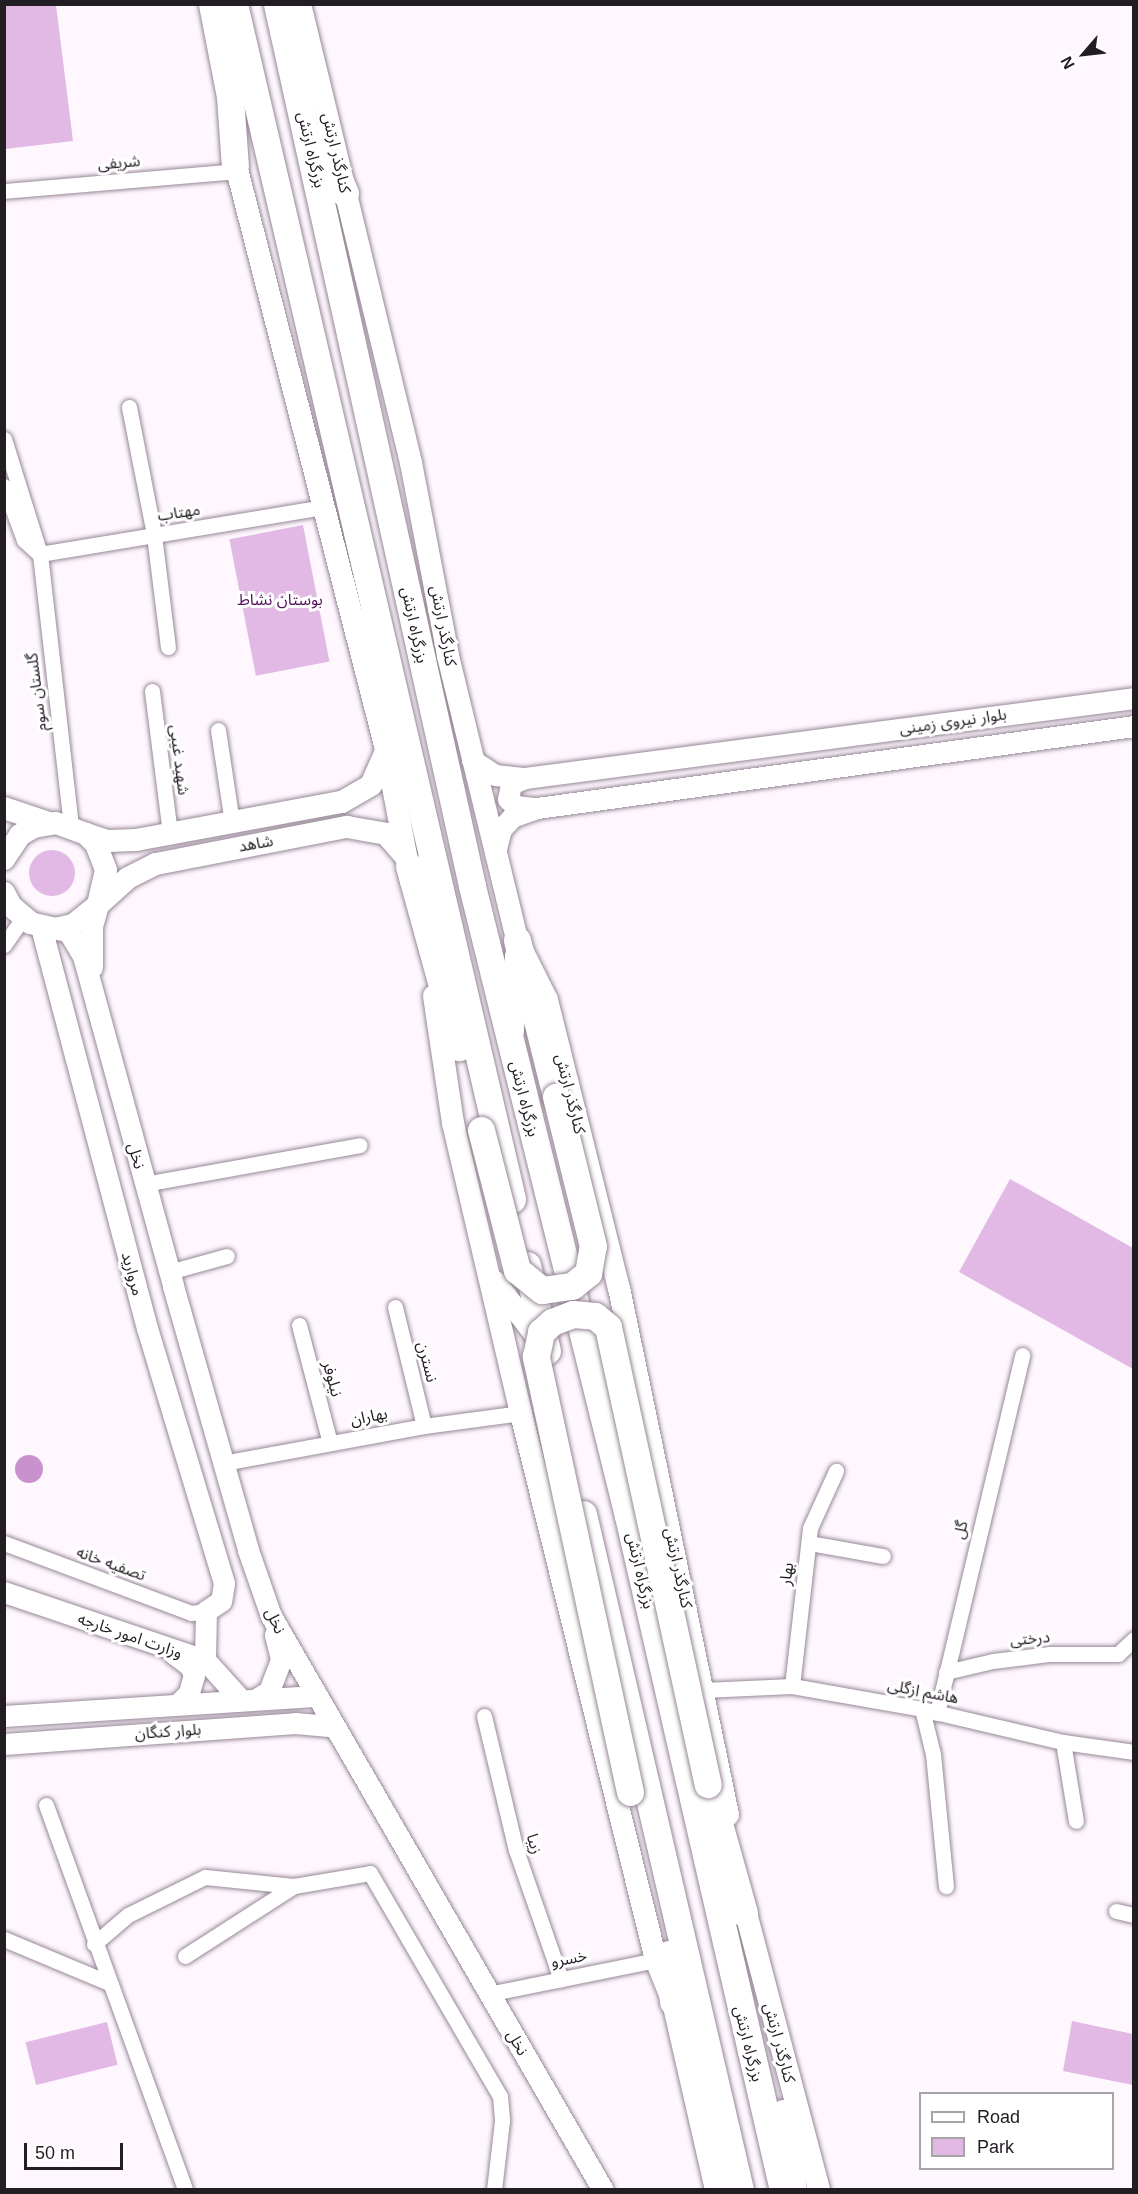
<!DOCTYPE html>
<meta charset="utf-8">
<style>
body{margin:0}
#map{position:relative;width:1138px;height:2194px;overflow:hidden;background:#fef7fe;font-family:Helvetica,"Noto Sans Arabic",sans-serif}
div>[style]{position:absolute}
.green>*{inset:0;background:#e2b9e4;transform-origin:0 0}
.round{border-radius:50%}
.water>*{inset:0;background:#c992ce}
.roads{filter:drop-shadow(0 0 2px #978798) drop-shadow(0 0 2px #978798)}
.street>*{height:15px;margin:-7.5px;padding:0 7.5px;transform-origin:7.5px;border-radius:7.5px;background:#fff}
.secondary>*{height:21px;margin:-10.5px;padding:0 10.5px;transform-origin:10.5px;border-radius:10.5px;background:#fff}
.primary>*{height:22px;margin:-11px;padding:0 11px;transform-origin:11px;border-radius:11px;background:#fff}
.highway>*{height:27px;margin:-13.5px;padding:0 13.5px;transform-origin:13.5px;border-radius:13.5px;background:#fff}
.bridges{filter:drop-shadow(0 0 2px #978798) drop-shadow(0 0 2px #978798)}
.highway-bridge>*{height:27px;margin:-13.5px;padding:0 13.5px;transform-origin:13.5px;border-radius:13.5px;background:#fff}
span{translate:-50% -50%;white-space:nowrap;text-align:center;line-height:1.15;-webkit-text-stroke:6px #fff;paint-order:stroke}
.street-label{font-size:16px;color:#221c23}
.park-label{font-size:16px;color:#530f5a}
.frame{position:absolute;inset:0;border:6px solid #221c23;pointer-events:none}
.legend{position:absolute;left:919px;top:2092px;width:195px;height:78px;box-sizing:border-box;background:#fff;border:2px solid #a7a4a7;margin:0;padding:8px 10px;list-style:none;font-size:18px;color:#221c23}
.legend li{display:flex;align-items:center;gap:12px;height:30px}
.legend b{width:30px;border:2px solid #a7a4a7}
.north{position:absolute;left:1054px;top:24px;width:60px;height:60px;-webkit-text-stroke:4px #fff;paint-order:stroke;rotate:242deg;font-size:16px;font-weight:700;line-height:24px;text-align:center;color:#221c23}
.north::after{content:'';display:block;margin:auto;width:21px;height:27px;background:#221c23;clip-path:polygon(50% 0,100% 100%,50% 72%,0 100%)}
.scale{position:absolute;left:24px;top:2143px;width:99px;height:27px;box-sizing:border-box;border:3px solid #221c23;border-top:0;padding-left:8px;font-size:18px;line-height:21px;white-space:nowrap;color:#221c23;-webkit-text-stroke:4px #fff;paint-order:stroke}
</style>
<div id="map">
<div class="green">
<div style="clip-path:polygon(4px 5px,56px 5px,73px 141px,5px 149px)"></div>
<div style="left:303px;top:525px;width:139px;height:75px;rotate:79deg"></div>
<div class="round" style="left:29px;top:850px;width:46px;height:46px"></div>
<div style="clip-path:polygon(1010px 1179px,1133px 1248px,1133px 1369px,959px 1272px)"></div>
<div style="clip-path:polygon(1072px 2021px,1133px 2034px,1133px 2085px,1063px 2071px)"></div>
<div style="left:107px;top:2022px;width:44px;height:84px;rotate:76deg"></div>
</div>
<div class="water">
<div class="round" style="left:15px;top:1455px;width:28px;height:28px"></div>
</div>
<div class="roads">
<div class="street">
<div style="left:4px;top:191px;width:233px;rotate:-4.9deg"></div>
<div style="left:129px;top:407px;width:130px;rotate:78.9deg"></div>
<div style="left:154px;top:535px;width:113px;rotate:82.9deg"></div>
<div style="left:4px;top:439px;width:121px;rotate:72.6deg"></div>
<div style="left:40px;top:554px;width:274px;rotate:83.5deg"></div>
<div style="left:4px;top:486px;width:58px;rotate:69.7deg"></div>
<div style="left:24px;top:540px;width:18px;rotate:43deg"></div>
<div style="left:40px;top:554px;width:288px;rotate:-9.4deg"></div>
<div style="left:152px;top:691px;width:144px;rotate:82.8deg"></div>
<div style="left:218px;top:730px;width:94px;rotate:81.4deg"></div>
<div style="left:4px;top:945px;width:33px;rotate:-55deg"></div>
<div style="left:144px;top:1184px;width:219px;rotate:-10.2deg"></div>
<div style="left:169px;top:1272px;width:60px;rotate:-15.4deg"></div>
<div style="left:395px;top:1307px;width:122px;rotate:76.3deg"></div>
<div style="left:299px;top:1325px;width:122px;rotate:75.3deg"></div>
<div style="left:223px;top:1463px;width:204px;rotate:-10.4deg"></div>
<div style="left:424px;top:1426px;width:98px;rotate:-7.6deg"></div>
<div style="left:4px;top:1543px;width:200px;rotate:20.5deg"></div>
<div style="left:191px;top:1613px;width:15px;rotate:-8deg"></div>
<div style="left:809px;top:1543px;width:75px;rotate:10deg"></div>
<div style="left:946px;top:1672px;width:48px;rotate:-13.2deg"></div>
<div style="left:993px;top:1661px;width:56px;rotate:-7.1deg"></div>
<div style="left:1049px;top:1654px;width:69px"></div>
<div style="left:1118px;top:1654px;width:22px;rotate:-43deg"></div>
<div style="left:792px;top:1686px;width:159px;rotate:-83.5deg"></div>
<div style="left:810px;top:1528px;width:63px;rotate:-65.5deg"></div>
<div style="left:703px;top:1690px;width:89px;rotate:-2.6deg"></div>
<div style="left:792px;top:1686px;width:132px;rotate:10deg"></div>
<div style="left:922px;top:1709px;width:145px;rotate:13.2deg"></div>
<div style="left:1063px;top:1742px;width:72px;rotate:8deg"></div>
<div style="left:922px;top:1709px;width:46px;rotate:76.3deg"></div>
<div style="left:933px;top:1754px;width:133px;rotate:84.4deg"></div>
<div style="left:937px;top:1713px;width:368px;rotate:-76.6deg"></div>
<div style="left:484px;top:1716px;width:138px;rotate:76.6deg"></div>
<div style="left:516px;top:1850px;width:137px;rotate:70.8deg"></div>
<div style="left:1063px;top:1742px;width:80px;rotate:80.7deg"></div>
<div style="left:46px;top:1805px;width:409px;rotate:70.1deg"></div>
<div style="left:1116px;top:1911px;width:18px;rotate:13deg"></div>
<div style="left:4px;top:1939px;width:114px;rotate:22.7deg"></div>
<div style="left:94px;top:1944px;width:45px;rotate:-40.5deg"></div>
<div style="left:128px;top:1915px;width:86px;rotate:-26.3deg"></div>
<div style="left:205px;top:1877px;width:89px;rotate:5.8deg"></div>
<div style="left:294px;top:1886px;width:77px;rotate:-9.7deg"></div>
<div style="left:370px;top:1873px;width:258px;rotate:59.8deg"></div>
<div style="left:500px;top:2096px;width:25px;rotate:85deg"></div>
<div style="left:502px;top:2121px;width:69px;rotate:96.6deg"></div>
<div style="left:185px;top:1956px;width:130px;rotate:-32.7deg"></div>
<div style="left:488px;top:1994px;width:171px;rotate:-11.4deg"></div>
</div>
<div class="secondary">
<div style="left:472px;top:760px;width:27px;rotate:33deg"></div>
<div style="left:495px;top:775px;width:30px;rotate:6deg"></div>
<div style="left:525px;top:778px;width:614px;rotate:-7.48deg"></div>
<div style="left:525px;top:778px;width:15px;rotate:157deg"></div>
<div style="left:511px;top:784px;width:15px;rotate:101deg"></div>
<div style="left:508px;top:799px;width:11px;rotate:41deg"></div>
<div style="left:516px;top:806px;width:20px;rotate:6deg"></div>
<div style="left:495px;top:853px;width:25px;rotate:-76deg"></div>
<div style="left:501px;top:829px;width:16px;rotate:-47deg"></div>
<div style="left:512px;top:817px;width:27px;rotate:-20deg"></div>
<div style="left:537px;top:808px;width:603px;rotate:-7.82deg"></div>
<div style="left:41px;top:927px;width:415px;rotate:75.2deg"></div>
<div style="left:147px;top:1328px;width:266px;rotate:73.2deg"></div>
<div style="left:224px;top:1583px;width:18px;rotate:99deg"></div>
<div style="left:221px;top:1601px;width:18px;rotate:146deg"></div>
<div style="left:206px;top:1611px;width:49px;rotate:91.2deg"></div>
<div style="left:56px;top:929px;width:12px;rotate:9deg"></div>
<div style="left:68px;top:931px;width:29px;rotate:59deg"></div>
<div style="left:83px;top:956px;width:342px;rotate:74.7deg"></div>
<div style="left:173px;top:1286px;width:274px;rotate:74.1deg"></div>
<div style="left:248px;top:1550px;width:70px;rotate:70.8deg"></div>
<div style="left:271px;top:1616px;width:663px;rotate:59.96deg"></div>
<div style="left:92px;top:967px;width:41px;rotate:-90deg"></div>
<div style="left:92px;top:926px;width:22px;rotate:-74deg"></div>
<div style="left:4px;top:1592px;width:212px;rotate:18.7deg"></div>
<div style="left:205px;top:1660px;width:54px;rotate:48deg"></div>
<div style="left:173px;top:1653px;width:21px;rotate:37deg"></div>
<div style="left:190px;top:1666px;width:10px;rotate:66deg"></div>
<div style="left:194px;top:1675px;width:19px;rotate:106deg"></div>
<div style="left:189px;top:1693px;width:14px;rotate:135deg"></div>
<div style="left:258px;top:1698px;width:13px;rotate:-32deg"></div>
<div style="left:269px;top:1691px;width:34px;rotate:-69deg"></div>
<div style="left:281px;top:1659px;width:25px;rotate:-104deg"></div>
<div style="left:4px;top:1716px;width:311px;rotate:-3.7deg"></div>
<div style="left:4px;top:1744px;width:292px;rotate:-4.1deg"></div>
<div style="left:295px;top:1723px;width:37px;rotate:5deg"></div>
</div>
<div class="primary">
<div style="left:300px;top:4px;width:472px;rotate:76.4deg"></div>
<div style="left:411px;top:463px;width:197px;rotate:79.1deg"></div>
<div style="left:448px;top:656px;width:292px;rotate:76.3deg"></div>
<div style="left:517px;top:940px;width:67px;rotate:63.4deg"></div>
<div style="left:547px;top:1000px;width:297px;rotate:76deg"></div>
<div style="left:619px;top:1288px;width:538px;rotate:78.31deg"></div>
<div style="left:232px;top:150px;width:614px;rotate:75.58deg"></div>
<div style="left:385px;top:745px;width:138px;rotate:79.2deg"></div>
<div style="left:4px;top:808px;width:47px;rotate:18.4deg"></div>
<div style="left:86px;top:834px;width:23px;rotate:18deg"></div>
<div style="left:108px;top:841px;width:28px;rotate:-2deg"></div>
<div style="left:136px;top:840px;width:209px;rotate:-10.5deg"></div>
<div style="left:342px;top:802px;width:34px;rotate:-30deg"></div>
<div style="left:371px;top:785px;width:35px;rotate:-66deg"></div>
<div style="left:4px;top:859px;width:29px;rotate:-56deg"></div>
<div style="left:20px;top:835px;width:16px;rotate:-30deg"></div>
<div style="left:34px;top:827px;width:22px;rotate:-10deg"></div>
<div style="left:56px;top:823px;width:32px;rotate:20deg"></div>
<div style="left:86px;top:834px;width:14px;rotate:45deg"></div>
<div style="left:96px;top:844px;width:28px;rotate:69deg"></div>
<div style="left:106px;top:870px;width:36px;rotate:103deg"></div>
<div style="left:98px;top:905px;width:32px;rotate:141deg"></div>
<div style="left:73px;top:925px;width:17px;rotate:167deg"></div>
<div style="left:56px;top:929px;width:26px;rotate:-167deg"></div>
<div style="left:31px;top:923px;width:26px;rotate:-140deg"></div>
<div style="left:11px;top:906px;width:15px;rotate:-118deg"></div>
<div style="left:98px;top:905px;width:40px;rotate:-42deg"></div>
<div style="left:128px;top:878px;width:31px;rotate:-27deg"></div>
<div style="left:156px;top:864px;width:195px;rotate:-11deg"></div>
<div style="left:347px;top:827px;width:40px;rotate:10deg"></div>
<div style="left:386px;top:834px;width:29px;rotate:49deg"></div>
<div style="left:434px;top:996px;width:128px;rotate:81.5deg"></div>
<div style="left:453px;top:1123px;width:298px;rotate:76.8deg"></div>
<div style="left:521px;top:1413px;width:563px;rotate:76.14deg"></div>
<div style="left:656px;top:1960px;width:45px;rotate:68deg"></div>
<div style="left:673px;top:2002px;width:193px;rotate:77.1deg"></div>
<div style="left:513px;top:1031px;width:75px;rotate:-87.7deg"></div>
<div style="left:495px;top:1282px;width:81px;rotate:52.6deg"></div>
<div style="left:742px;top:1898px;width:302px;rotate:75.2deg"></div>
<div style="left:783px;top:2111px;width:80px;rotate:80.7deg"></div>
</div>
<div class="highway">
<div style="left:212px;top:4px;width:95px;rotate:79deg"></div>
<div style="left:230px;top:97px;width:69px;rotate:85.9deg"></div>
<div style="left:234px;top:4px;width:1227px;rotate:76.9deg"></div>
<div style="left:277px;top:4px;width:903px;rotate:77.53deg"></div>
<div style="left:472px;top:886px;width:649px;rotate:76.09deg"></div>
<div style="left:628px;top:1516px;width:692px;rotate:77.05deg"></div>
<div style="left:321px;top:137px;width:61px;rotate:66.8deg"></div>
<div style="left:409px;top:866px;width:188px;rotate:74.6deg"></div>
<div style="left:517px;top:940px;width:162px;rotate:76deg"></div>
<div style="left:527px;top:1265px;width:88px;rotate:76.9deg"></div>
<div style="left:583px;top:1514px;width:694px;rotate:76.92deg"></div>
<div style="left:708px;top:1784px;width:134px;rotate:74.4deg"></div>
<div style="left:669px;top:1954px;width:48px;rotate:85.2deg"></div>
</div>
</div>
<div class="bridges">
<div class="highway-bridge">
<div style="left:481px;top:1130px;width:145px;rotate:75.6deg"></div>
<div style="left:517px;top:1270px;width:32px;rotate:39deg"></div>
<div style="left:542px;top:1290px;width:30px;rotate:-8deg"></div>
<div style="left:572px;top:1286px;width:21px;rotate:-39deg"></div>
<div style="left:588px;top:1273px;width:27px;rotate:-80deg"></div>
<div style="left:593px;top:1246px;width:154px;rotate:-103.9deg"></div>
<div style="left:630px;top:1792px;width:446px;rotate:-102.2deg"></div>
<div style="left:536px;top:1356px;width:25px;rotate:-78deg"></div>
<div style="left:541px;top:1332px;width:15px;rotate:-42deg"></div>
<div style="left:552px;top:1322px;width:22px;rotate:-21deg"></div>
<div style="left:573px;top:1314px;width:22px;rotate:5deg"></div>
<div style="left:595px;top:1316px;width:17px;rotate:40deg"></div>
<div style="left:608px;top:1327px;width:468px;rotate:77.7deg"></div>
</div>
</div>
<div class="street-label">
<span style="left:311px;top:150px;rotate:77deg">بزرگراه ارتش</span>
<span style="left:336px;top:153px;rotate:77deg">کنارگذر ارتش</span>
<span style="left:119px;top:163px;rotate:-5deg">شریفی</span>
<span style="left:179px;top:513px;rotate:-9deg">مهتاب</span>
<span style="left:414px;top:625px;rotate:78deg">بزرگراه ارتش</span>
<span style="left:443px;top:626px;rotate:79deg">کنارگذر ارتش</span>
<span style="left:37px;top:692px;rotate:-97deg">گلستان سوم</span>
<span style="left:953px;top:722px;rotate:-8deg">بلوار نیروی زمینی</span>
<span style="left:179px;top:760px;rotate:83deg">شهید غیبی</span>
<span style="left:256px;top:844px;rotate:-10deg">شاهد</span>
<span style="left:570px;top:1094px;rotate:76deg">کنارگذر ارتش</span>
<span style="left:524px;top:1099px;rotate:76deg">بزرگراه ارتش</span>
<span style="left:136px;top:1156px;rotate:74deg">نخل</span>
<span style="left:132px;top:1274px;rotate:75deg">مروارید</span>
<span style="left:427px;top:1362px;rotate:76deg">نسترن</span>
<span style="left:332px;top:1379px;rotate:75deg">نیلوفر</span>
<span style="left:369px;top:1417px;rotate:-11deg">بهاران</span>
<span style="left:961px;top:1530px;rotate:-77deg">گل</span>
<span style="left:111px;top:1564px;rotate:20deg">تصفیه خانه</span>
<span style="left:678px;top:1568px;rotate:78deg">کنارگذر ارتش</span>
<span style="left:640px;top:1571px;rotate:77deg">بزرگراه ارتش</span>
<span style="left:787px;top:1574px;rotate:-83deg">بهار</span>
<span style="left:275px;top:1621px;rotate:65deg">نخل</span>
<span style="left:130px;top:1636px;rotate:19deg">وزارت امور خارجه</span>
<span style="left:1030px;top:1639px;rotate:-5deg">درختی</span>
<span style="left:923px;top:1692px;rotate:11deg">هاشم ازگلی</span>
<span style="left:168px;top:1732px;rotate:-4deg">بلوار کنگان</span>
<span style="left:534px;top:1844px;rotate:74deg">زیبا</span>
<span style="left:569px;top:1959px;rotate:-11deg">خسرو</span>
<span style="left:517px;top:2043px;rotate:60deg">نخل</span>
<span style="left:779px;top:2043px;rotate:75deg">کنارگذر ارتش</span>
<span style="left:748px;top:2044px;rotate:76deg">بزرگراه ارتش</span>
</div>
<div class="park-label">
<span style="left:280px;top:600px">بوستان نشاط</span>
</div>
<div class="frame"></div>
<ul class="legend">
<li><b style="height:8px;background:#fff"></b>Road</li>
<li><b style="height:16px;background:#e2b9e4"></b>Park</li>
</ul>
<div class="north">N</div>
<div class="scale">50 m</div>
</div>
